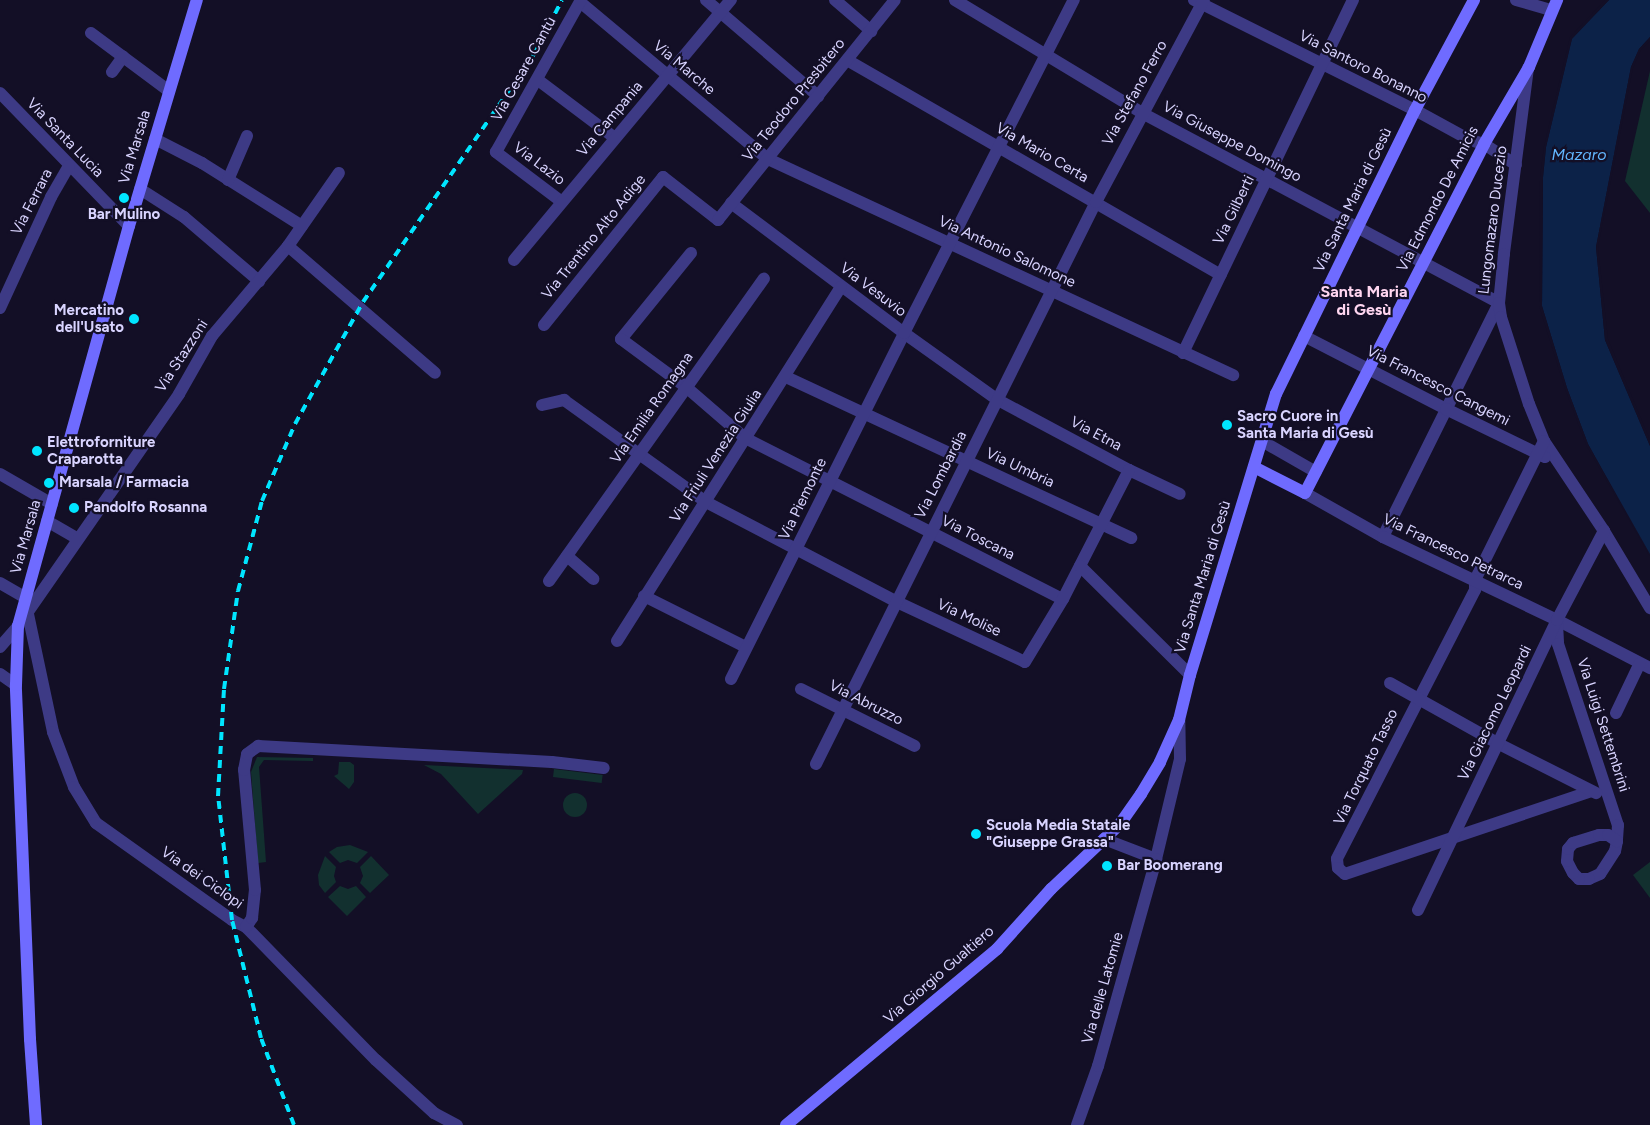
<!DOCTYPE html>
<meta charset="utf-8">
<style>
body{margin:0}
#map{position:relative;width:1650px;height:1125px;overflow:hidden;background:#130f26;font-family:Figtree,sans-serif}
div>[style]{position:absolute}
.green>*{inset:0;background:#12302f;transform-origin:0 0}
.round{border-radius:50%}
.water>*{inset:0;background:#0c2248}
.pier>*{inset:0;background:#130f26}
.street>*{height:12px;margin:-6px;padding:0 6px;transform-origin:6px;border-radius:6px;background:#3d3a85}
.secondary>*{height:12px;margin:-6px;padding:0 6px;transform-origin:6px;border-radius:6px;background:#6f6bff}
.rail>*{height:4px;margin-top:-2px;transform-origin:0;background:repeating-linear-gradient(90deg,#00e5ff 0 8px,transparent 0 14px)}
.dots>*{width:14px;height:14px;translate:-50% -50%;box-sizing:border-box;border:2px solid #130f26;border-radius:50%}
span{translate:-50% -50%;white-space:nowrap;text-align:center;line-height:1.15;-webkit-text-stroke:4.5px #130f26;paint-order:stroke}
.street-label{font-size:15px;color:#d9d4ff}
.poi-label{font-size:15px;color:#d9d4ff;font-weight:700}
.right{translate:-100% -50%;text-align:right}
.left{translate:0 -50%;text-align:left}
.water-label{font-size:16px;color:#62b6ff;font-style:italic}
.neighbourhood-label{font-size:16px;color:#ffd6f0;font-weight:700}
</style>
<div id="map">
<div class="green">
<div style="clip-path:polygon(1650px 71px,1650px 213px,1625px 181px)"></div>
<div style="clip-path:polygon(257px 757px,313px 758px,313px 761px,264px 760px,259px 767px,266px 862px,258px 863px,251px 772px)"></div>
<div style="clip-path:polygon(339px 762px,350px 762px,354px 765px,354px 782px,349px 789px,334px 776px,338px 774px)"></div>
<div style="clip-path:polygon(424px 765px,523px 770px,522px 774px,478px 814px,441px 774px)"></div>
<div style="left:554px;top:769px;width:49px;height:8px;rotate:7deg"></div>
<div class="round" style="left:563px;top:793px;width:24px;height:24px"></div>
<div style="clip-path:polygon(350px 845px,368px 852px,357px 863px,348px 860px,340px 863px,329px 852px,337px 847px)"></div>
<div style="clip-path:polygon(325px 856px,336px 867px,334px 876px,336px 882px,325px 893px,319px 885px,318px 875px)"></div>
<div style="clip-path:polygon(371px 856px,389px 875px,370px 893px,360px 883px,363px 876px,360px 867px)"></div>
<div style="clip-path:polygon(1650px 862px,1650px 898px,1633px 875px)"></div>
<div style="clip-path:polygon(340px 886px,348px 889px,356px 886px,366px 897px,347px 916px,328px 897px)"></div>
</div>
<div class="water">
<div style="clip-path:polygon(1609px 0,1650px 0,1650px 37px,1639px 49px,1631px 67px,1596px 247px,1605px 340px,1650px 446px,1650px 554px,1588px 444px,1567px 388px,1542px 306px,1543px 177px,1546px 147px,1572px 38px)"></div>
</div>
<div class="pier">
<div style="clip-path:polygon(1605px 0,1609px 0,1572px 39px,1546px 147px,1543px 177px,1542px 306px,1567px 388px,1588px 444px,1650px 557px,1586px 445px,1565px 389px,1539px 306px,1540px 177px,1544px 146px,1570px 37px)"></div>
<div style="clip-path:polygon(1650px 37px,1650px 41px,1641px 50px,1633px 68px,1598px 247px,1608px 339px,1650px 440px,1650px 446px,1605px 340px,1596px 247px,1631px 67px,1639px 49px)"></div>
</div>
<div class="street">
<div style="left:706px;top:0;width:148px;rotate:40.6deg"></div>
<div style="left:835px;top:0;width:48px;rotate:40.7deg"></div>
<div style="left:955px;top:0;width:218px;rotate:31.1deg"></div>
<div style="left:1142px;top:113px;width:404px;rotate:28deg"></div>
<div style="left:1499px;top:303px;width:261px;rotate:116.4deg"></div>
<div style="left:1194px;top:0;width:247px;rotate:26.5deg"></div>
<div style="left:1415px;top:110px;width:63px;rotate:28.6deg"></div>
<div style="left:1470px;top:140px;width:15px;rotate:16deg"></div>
<div style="left:1484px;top:144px;width:38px;rotate:33deg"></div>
<div style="left:1516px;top:0;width:37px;rotate:16deg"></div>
<div style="left:580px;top:2px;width:245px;rotate:39.9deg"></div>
<div style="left:768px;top:159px;width:513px;rotate:24.92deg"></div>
<div style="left:91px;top:33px;width:97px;rotate:36.6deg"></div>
<div style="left:847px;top:60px;width:431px;rotate:29.9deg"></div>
<div style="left:1528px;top:68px;width:188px;rotate:97.4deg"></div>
<div style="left:1504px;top:254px;width:49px;rotate:95.8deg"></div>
<div style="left:1499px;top:303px;width:14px;rotate:82deg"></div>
<div style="left:1501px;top:317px;width:91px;rotate:72.2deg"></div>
<div style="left:1529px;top:404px;width:40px;rotate:68deg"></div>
<div style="left:1544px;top:441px;width:108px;rotate:56.3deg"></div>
<div style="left:1604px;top:531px;width:90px;rotate:59.1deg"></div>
<div style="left:112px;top:72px;width:19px;rotate:-54deg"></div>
<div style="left:538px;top:80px;width:96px;rotate:37deg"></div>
<div style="left:0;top:93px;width:185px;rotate:45.9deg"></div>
<div style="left:155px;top:139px;width:53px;rotate:27.1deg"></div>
<div style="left:202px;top:163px;width:118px;rotate:32.2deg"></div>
<div style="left:228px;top:180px;width:48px;rotate:-66.6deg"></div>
<div style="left:140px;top:189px;width:52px;rotate:32.5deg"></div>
<div style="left:184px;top:217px;width:99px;rotate:40.5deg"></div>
<div style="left:562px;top:202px;width:83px;rotate:-142.9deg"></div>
<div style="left:496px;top:152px;width:174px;rotate:-60.8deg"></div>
<div style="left:731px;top:203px;width:216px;rotate:36.9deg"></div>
<div style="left:904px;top:333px;width:115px;rotate:35.5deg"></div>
<div style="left:998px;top:400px;width:149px;rotate:28.1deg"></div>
<div style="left:1129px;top:470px;width:56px;rotate:25.2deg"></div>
<div style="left:288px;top:246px;width:194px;rotate:40.8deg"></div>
<div style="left:691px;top:253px;width:111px;rotate:129.1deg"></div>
<div style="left:621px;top:339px;width:81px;rotate:36.4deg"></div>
<div style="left:686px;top:387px;width:78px;rotate:40.8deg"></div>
<div style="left:745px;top:438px;width:356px;rotate:26.9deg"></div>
<div style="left:514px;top:260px;width:339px;rotate:-50.2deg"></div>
<div style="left:0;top:308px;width:122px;rotate:-65.3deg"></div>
<div style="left:51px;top:197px;width:36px;rotate:-60deg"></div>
<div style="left:544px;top:325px;width:190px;rotate:-51.2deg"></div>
<div style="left:663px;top:177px;width:70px;rotate:38deg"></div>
<div style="left:718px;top:220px;width:282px;rotate:-51.2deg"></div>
<div style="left:1304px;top:336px;width:160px;rotate:27.2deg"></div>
<div style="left:1446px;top:409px;width:110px;rotate:25.9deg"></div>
<div style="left:1183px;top:353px;width:392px;rotate:-64.3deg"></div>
<div style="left:786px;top:377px;width:381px;rotate:25deg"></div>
<div style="left:542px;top:405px;width:23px;rotate:-13deg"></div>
<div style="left:564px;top:400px;width:175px;rotate:35.7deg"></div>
<div style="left:706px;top:502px;width:216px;rotate:27.6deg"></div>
<div style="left:897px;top:602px;width:141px;rotate:25.1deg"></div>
<div style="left:1025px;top:662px;width:74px;rotate:-58.9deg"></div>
<div style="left:1063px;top:599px;width:145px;rotate:-62.9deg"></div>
<div style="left:1262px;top:441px;width:62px;rotate:29.9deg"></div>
<div style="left:1544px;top:441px;width:155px;rotate:116.4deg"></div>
<div style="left:1475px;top:580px;width:10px;rotate:90deg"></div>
<div style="left:1475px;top:590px;width:302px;rotate:117.2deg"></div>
<div style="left:1337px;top:859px;width:9px;rotate:84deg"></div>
<div style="left:1338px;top:868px;width:9px;rotate:41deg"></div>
<div style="left:1345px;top:874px;width:260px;rotate:-18.6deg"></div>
<div style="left:0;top:474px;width:60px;rotate:30deg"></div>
<div style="left:1305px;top:493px;width:90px;rotate:29.4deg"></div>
<div style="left:1383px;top:537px;width:193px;rotate:25.5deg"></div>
<div style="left:1557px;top:620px;width:105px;rotate:27.3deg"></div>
<div style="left:47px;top:521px;width:34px;rotate:30deg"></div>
<div style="left:567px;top:556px;width:35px;rotate:41deg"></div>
<div style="left:1080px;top:566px;width:155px;rotate:44.7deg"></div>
<div style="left:549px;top:581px;width:371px;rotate:-54.6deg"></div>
<div style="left:0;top:583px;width:30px;rotate:30deg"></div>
<div style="left:644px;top:596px;width:114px;rotate:26.6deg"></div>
<div style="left:25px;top:600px;width:135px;rotate:78deg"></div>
<div style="left:53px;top:732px;width:59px;rotate:69.1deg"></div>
<div style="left:74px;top:787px;width:42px;rotate:58.6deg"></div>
<div style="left:96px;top:823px;width:167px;rotate:35.5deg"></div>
<div style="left:232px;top:920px;width:16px;rotate:27deg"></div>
<div style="left:246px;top:927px;width:186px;rotate:45.7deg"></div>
<div style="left:376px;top:1060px;width:79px;rotate:42.4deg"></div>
<div style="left:434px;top:1113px;width:26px;rotate:28deg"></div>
<div style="left:1557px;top:623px;width:21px;rotate:87deg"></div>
<div style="left:1558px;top:644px;width:191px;rotate:71.7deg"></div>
<div style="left:1618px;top:825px;width:16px;rotate:94deg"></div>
<div style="left:1617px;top:841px;width:10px;rotate:101deg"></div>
<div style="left:1615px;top:851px;width:27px;rotate:123deg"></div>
<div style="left:1600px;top:874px;width:12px;rotate:156deg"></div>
<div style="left:1589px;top:879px;width:10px;rotate:180deg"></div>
<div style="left:1579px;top:879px;width:8px;rotate:-135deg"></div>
<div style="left:1573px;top:873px;width:13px;rotate:-117deg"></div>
<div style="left:1567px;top:861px;width:12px;rotate:-85deg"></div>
<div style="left:1568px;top:849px;width:8px;rotate:-50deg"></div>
<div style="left:1573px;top:843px;width:27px;rotate:-17deg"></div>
<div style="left:1599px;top:835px;width:9px"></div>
<div style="left:1608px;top:835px;width:11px;rotate:34deg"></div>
<div style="left:617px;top:641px;width:419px;rotate:-57.7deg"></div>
<div style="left:0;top:647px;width:28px;rotate:-49deg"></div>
<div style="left:18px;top:626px;width:282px;rotate:-55.2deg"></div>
<div style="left:179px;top:394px;width:67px;rotate:-60.4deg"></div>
<div style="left:212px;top:336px;width:118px;rotate:-49.8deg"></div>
<div style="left:288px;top:246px;width:89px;rotate:-55.1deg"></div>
<div style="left:0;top:674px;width:19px;rotate:35deg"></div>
<div style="left:731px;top:679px;width:387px;rotate:-63.4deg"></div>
<div style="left:904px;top:333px;width:374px;rotate:-63deg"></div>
<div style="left:1390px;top:683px;width:125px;rotate:29.2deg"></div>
<div style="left:1499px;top:744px;width:109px;rotate:26.8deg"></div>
<div style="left:801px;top:689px;width:127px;rotate:26.6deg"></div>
<div style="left:1616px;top:713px;width:55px;rotate:-64.4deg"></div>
<div style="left:816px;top:764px;width:628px;rotate:-63.52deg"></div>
<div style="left:1096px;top:202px;width:229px;rotate:-61.9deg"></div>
<div style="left:1104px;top:839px;width:56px;rotate:21deg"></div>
<div style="left:1156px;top:859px;width:103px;rotate:-76.5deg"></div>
<div style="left:1180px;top:759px;width:39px;rotate:-91deg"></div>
<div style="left:1418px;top:910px;width:322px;rotate:-64.4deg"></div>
<div style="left:1557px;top:620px;width:101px;rotate:-62.2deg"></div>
<div style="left:246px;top:927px;width:11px;rotate:-56deg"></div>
<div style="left:252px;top:918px;width:28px;rotate:-84deg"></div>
<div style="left:255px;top:890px;width:121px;rotate:-95.2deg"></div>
<div style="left:244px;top:770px;width:16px;rotate:-79deg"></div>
<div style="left:247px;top:754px;width:14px;rotate:-36deg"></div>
<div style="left:258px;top:746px;width:294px;rotate:3.1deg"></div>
<div style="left:552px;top:762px;width:52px;rotate:6.6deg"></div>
<div style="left:1077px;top:1125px;width:63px;rotate:-70.4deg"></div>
<div style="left:1098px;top:1066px;width:215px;rotate:-74.3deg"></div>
</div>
<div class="secondary">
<div style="left:1254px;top:467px;width:57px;rotate:27deg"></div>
<div style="left:1305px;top:493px;width:392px;rotate:-62.8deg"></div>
<div style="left:1484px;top:144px;width:89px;rotate:-59.7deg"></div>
<div style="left:1529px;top:67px;width:73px;rotate:-67.3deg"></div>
<div style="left:36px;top:1125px;width:86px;rotate:-94deg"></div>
<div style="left:30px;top:1039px;width:354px;rotate:-92.3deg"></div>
<div style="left:16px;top:685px;width:59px;rotate:-88.1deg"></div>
<div style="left:18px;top:626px;width:415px;rotate:-74.5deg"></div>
<div style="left:129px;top:226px;width:236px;rotate:-73.3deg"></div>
<div style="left:786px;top:1125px;width:275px;rotate:-39.8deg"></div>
<div style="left:997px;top:949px;width:81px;rotate:-48deg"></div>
<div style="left:1051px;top:889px;width:95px;rotate:-43.3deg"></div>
<div style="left:1120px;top:824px;width:37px;rotate:-55deg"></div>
<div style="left:1141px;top:794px;width:37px;rotate:-59deg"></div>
<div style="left:1160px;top:762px;width:46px;rotate:-65.7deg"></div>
<div style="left:1179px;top:720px;width:46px;rotate:-76.3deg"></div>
<div style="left:1190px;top:675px;width:294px;rotate:-73deg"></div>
<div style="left:1276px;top:394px;width:316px;rotate:-63.9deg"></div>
<div style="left:1415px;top:110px;width:125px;rotate:-61.8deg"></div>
</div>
<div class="rail">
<div style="left:294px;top:1125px;width:93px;rotate:-110.8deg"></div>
<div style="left:261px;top:1038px;width:122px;rotate:-103.8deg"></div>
<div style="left:232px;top:920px;width:125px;rotate:-96.4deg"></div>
<div style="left:218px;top:796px;width:107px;rotate:-86.8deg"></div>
<div style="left:224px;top:689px;width:99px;rotate:-81.9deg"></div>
<div style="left:238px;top:591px;width:93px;rotate:-75.1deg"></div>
<div style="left:262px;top:501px;width:84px;rotate:-66.8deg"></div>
<div style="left:295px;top:424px;width:140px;rotate:-60.9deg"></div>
<div style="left:363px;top:302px;width:305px;rotate:-55.4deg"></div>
<div style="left:536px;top:51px;width:57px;rotate:-63deg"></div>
</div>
<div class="dots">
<div style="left:124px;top:198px;background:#00e5ff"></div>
<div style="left:134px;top:319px;background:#00e5ff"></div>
<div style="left:1227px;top:425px;background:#00e5ff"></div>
<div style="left:37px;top:451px;background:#00e5ff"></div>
<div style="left:49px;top:483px;background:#00e5ff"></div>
<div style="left:74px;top:508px;background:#00e5ff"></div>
<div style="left:976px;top:834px;background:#00e5ff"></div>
<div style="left:1107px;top:866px;background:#00e5ff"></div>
</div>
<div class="street-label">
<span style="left:1363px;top:67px;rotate:27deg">Via Santoro Bonanno</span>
<span style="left:684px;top:68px;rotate:40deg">Via Marche</span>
<span style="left:524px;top:69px;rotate:-61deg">Via Cesare Cantù</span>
<span style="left:1135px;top:93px;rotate:-61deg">Via Stefano Ferro</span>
<span style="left:794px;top:100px;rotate:-51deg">Via Teodoro Presbitero</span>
<span style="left:610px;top:119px;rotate:-50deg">Via Campania</span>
<span style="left:65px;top:138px;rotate:46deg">Via Santa Lucia</span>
<span style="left:1232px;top:142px;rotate:28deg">Via Giuseppe Domingo</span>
<span style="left:135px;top:147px;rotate:-73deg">Via Marsala</span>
<span style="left:1042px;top:153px;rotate:30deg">Via Mario Certa</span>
<span style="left:539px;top:164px;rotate:37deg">Via Lazio</span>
<span style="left:1438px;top:199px;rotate:-63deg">Via Edmondo De Amicis</span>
<span style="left:1353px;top:200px;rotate:-64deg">Via Santa Maria di Gesù</span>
<span style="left:32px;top:202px;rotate:-63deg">Via Ferrara</span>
<span style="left:1234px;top:210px;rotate:-64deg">Via Gilberti</span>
<span style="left:1493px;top:220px;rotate:-83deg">Lungomazaro Ducezio</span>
<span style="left:594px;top:237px;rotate:-51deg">Via Trentino Alto Adige</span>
<span style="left:1007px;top:252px;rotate:25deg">Via Antonio Salomone</span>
<span style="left:873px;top:290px;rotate:37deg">Via Vesuvio</span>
<span style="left:182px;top:356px;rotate:-57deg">Via Stazzoni</span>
<span style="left:1438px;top:386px;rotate:27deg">Via Francesco Cangemi</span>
<span style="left:652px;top:408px;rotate:-55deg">Via Emilia Romagna</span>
<span style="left:1096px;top:434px;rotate:28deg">Via Etna</span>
<span style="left:716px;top:456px;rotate:-57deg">Via Friuli Venezia Giulia</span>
<span style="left:1020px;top:468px;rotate:25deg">Via Umbria</span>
<span style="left:941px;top:475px;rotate:-63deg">Via Lombardia</span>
<span style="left:803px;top:499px;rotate:-64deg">Via Piemonte</span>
<span style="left:26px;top:537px;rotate:-74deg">Via Marsala</span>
<span style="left:978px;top:538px;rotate:27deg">Via Toscana</span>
<span style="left:1453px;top:552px;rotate:26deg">Via Francesco Petrarca</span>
<span style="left:1203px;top:577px;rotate:-73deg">Via Santa Maria di Gesù</span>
<span style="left:969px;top:618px;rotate:25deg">Via Molise</span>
<span style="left:866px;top:703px;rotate:27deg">Via Abruzzo</span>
<span style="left:1495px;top:713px;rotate:-64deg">Via Giacomo Leopardi</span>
<span style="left:1603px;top:725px;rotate:72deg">Via Luigi Settembrini</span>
<span style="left:1366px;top:767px;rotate:-64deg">Via Torquato Tasso</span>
<span style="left:202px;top:878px;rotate:35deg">Via dei Ciclopi</span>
<span style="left:939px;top:975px;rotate:-41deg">Via Giorgio Gualtiero</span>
<span style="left:1103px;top:988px;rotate:-74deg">Via delle Latomie</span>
</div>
<div class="poi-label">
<span style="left:124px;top:215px">Bar Mulino</span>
<span class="right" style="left:124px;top:319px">Mercatino<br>dell'Usato</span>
<span class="left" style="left:1237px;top:425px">Sacro Cuore in<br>Santa Maria di Gesù</span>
<span class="left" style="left:47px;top:451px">Elettroforniture<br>Craparotta</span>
<span class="left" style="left:59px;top:483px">Marsala / Farmacia</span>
<span class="left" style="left:84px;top:508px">Pandolfo Rosanna</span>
<span class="left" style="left:986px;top:834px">Scuola Media Statale<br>"Giuseppe Grassa"</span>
<span class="left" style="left:1117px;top:866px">Bar Boomerang</span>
</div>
<div class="water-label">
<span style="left:1579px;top:155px">Mazaro</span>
</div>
<div class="neighbourhood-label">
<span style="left:1364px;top:301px">Santa Maria<br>di Gesù</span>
</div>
</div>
